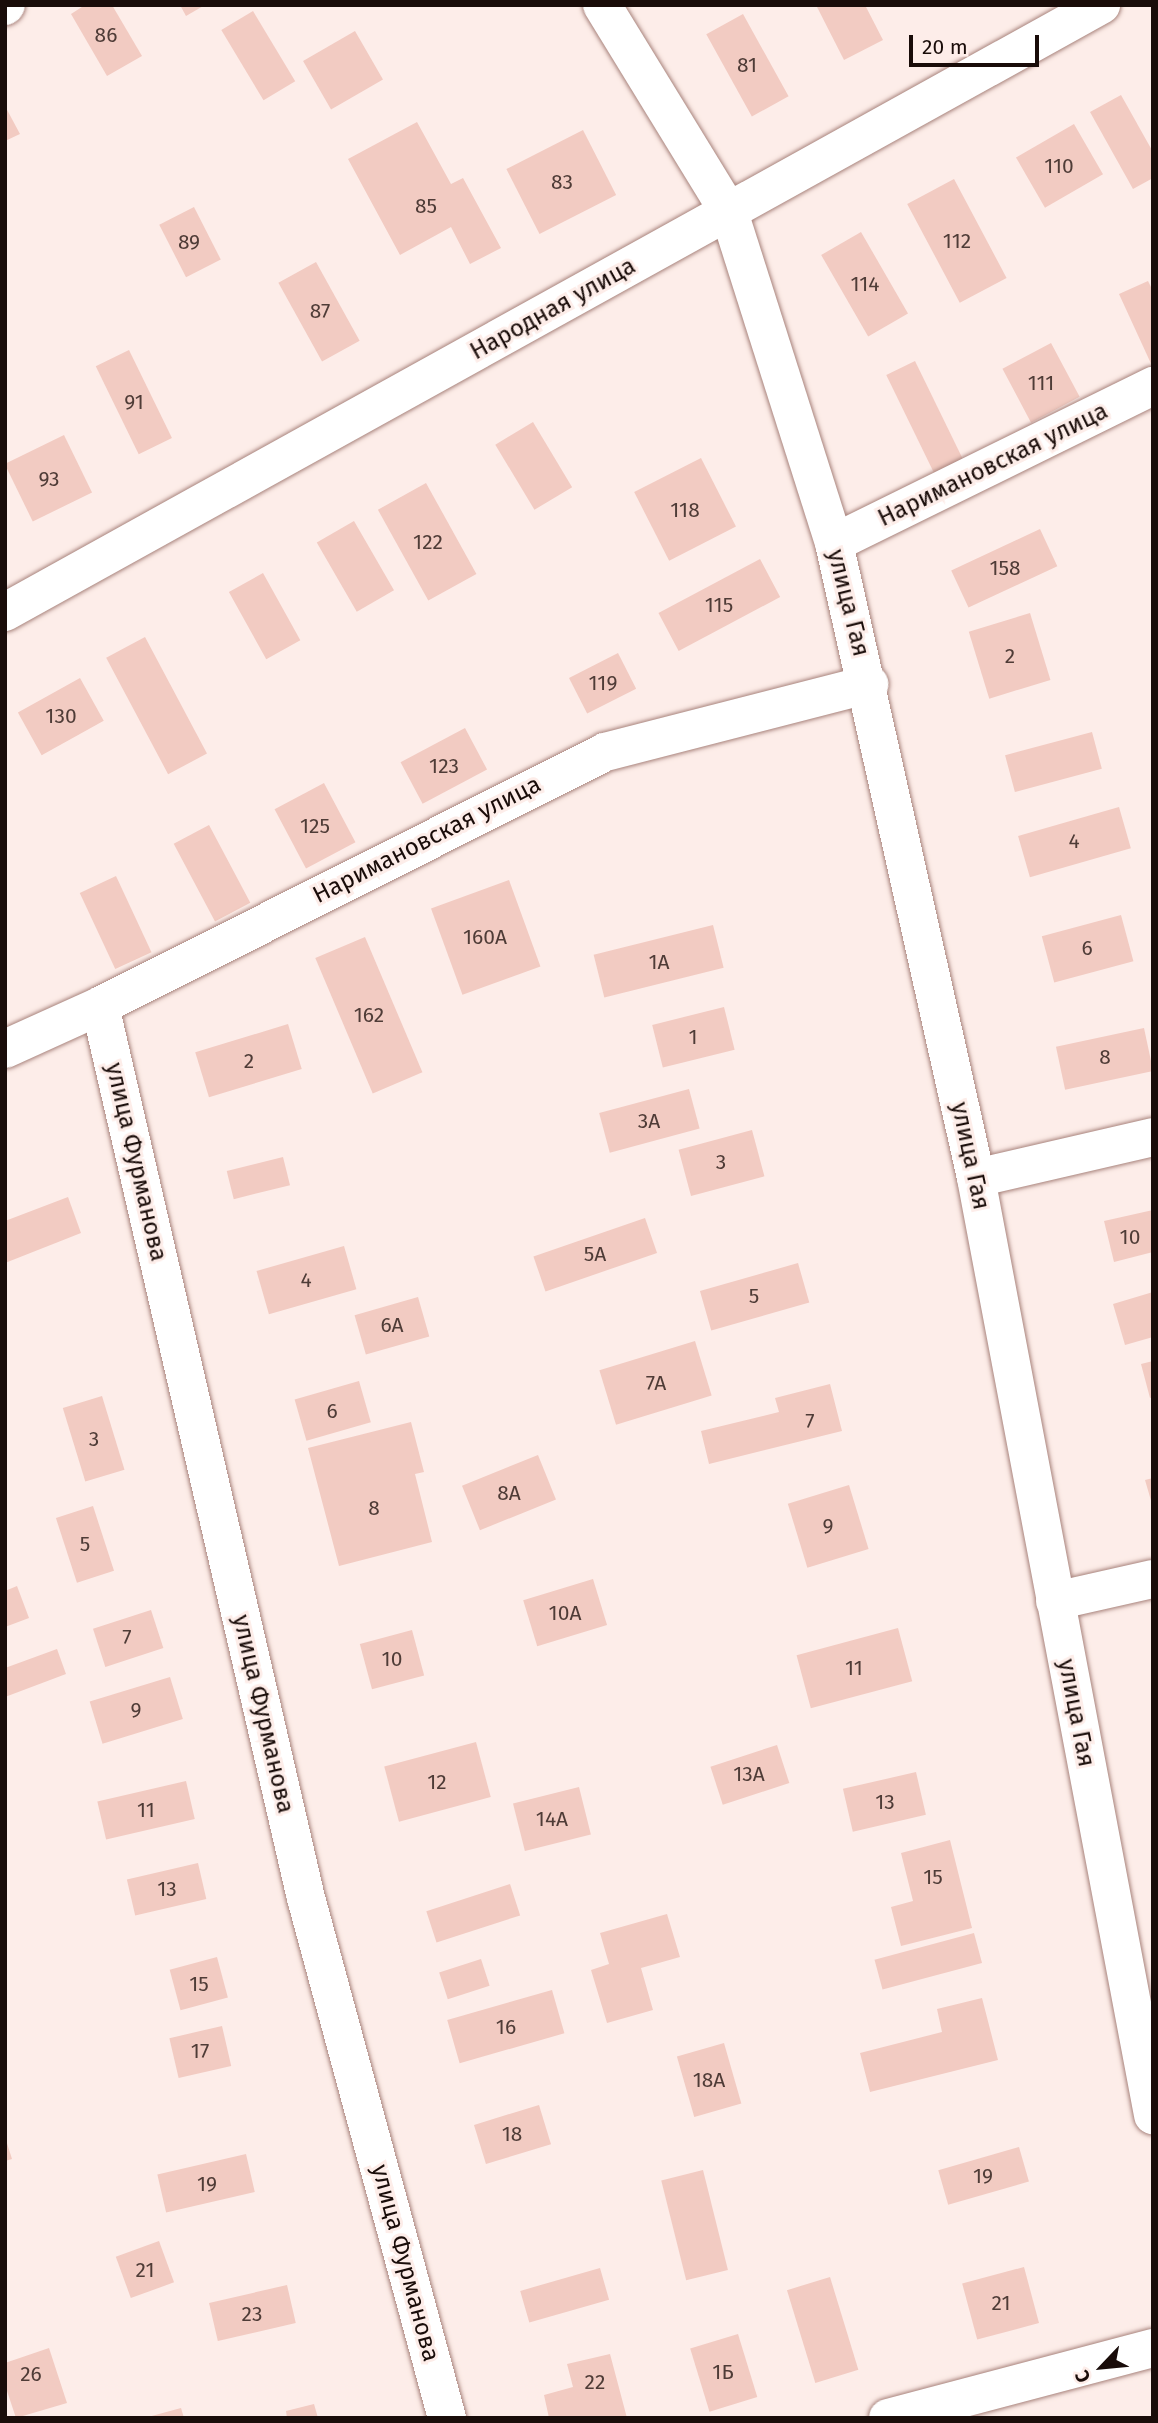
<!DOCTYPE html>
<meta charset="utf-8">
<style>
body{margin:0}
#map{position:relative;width:1158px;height:2423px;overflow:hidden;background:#fdede9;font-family:"Fira Sans",sans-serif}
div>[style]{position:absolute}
.building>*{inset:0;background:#f2cbc2;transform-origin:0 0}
.roads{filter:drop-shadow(0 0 2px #a8837c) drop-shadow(0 0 2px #a8837c)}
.minor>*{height:38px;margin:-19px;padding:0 19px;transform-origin:19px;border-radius:19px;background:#fff}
span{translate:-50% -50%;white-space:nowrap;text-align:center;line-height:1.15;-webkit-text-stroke:6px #fdede9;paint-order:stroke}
.number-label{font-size:21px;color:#4f3c37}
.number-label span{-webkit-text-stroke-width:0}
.street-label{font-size:24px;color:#190c09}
.frame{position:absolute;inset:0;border:7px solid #190c09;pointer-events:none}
.north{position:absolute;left:1067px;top:2332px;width:70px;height:70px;-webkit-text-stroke:5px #fdede9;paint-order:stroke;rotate:244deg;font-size:19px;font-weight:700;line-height:28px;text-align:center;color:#190c09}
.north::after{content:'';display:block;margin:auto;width:24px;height:32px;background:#190c09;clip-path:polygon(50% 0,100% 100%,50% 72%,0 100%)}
.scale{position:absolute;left:909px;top:35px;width:130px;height:32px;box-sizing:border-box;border:4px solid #190c09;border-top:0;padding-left:9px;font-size:21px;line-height:24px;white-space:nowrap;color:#190c09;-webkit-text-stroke:5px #fdede9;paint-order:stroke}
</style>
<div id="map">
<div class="building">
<div style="clip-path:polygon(85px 5px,112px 5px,142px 56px,107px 76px,71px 14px)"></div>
<div style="clip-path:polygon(180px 5px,205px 5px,186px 16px)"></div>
<div style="clip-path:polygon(816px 5px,865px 5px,883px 40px,844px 60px)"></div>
<div style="left:253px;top:11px;width:82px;height:37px;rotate:59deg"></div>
<div style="left:743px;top:14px;width:94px;height:42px;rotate:61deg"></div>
<div style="left:355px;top:31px;width:56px;height:60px;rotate:60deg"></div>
<div style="clip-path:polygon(1121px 95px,1153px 152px,1153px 178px,1133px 189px,1090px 112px)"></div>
<div style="clip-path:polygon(5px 106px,20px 134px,5px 141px)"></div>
<div style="clip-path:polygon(417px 122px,451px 184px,463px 178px,501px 248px,470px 264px,451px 227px,400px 255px,348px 159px)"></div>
<div style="left:1074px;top:124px;width:58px;height:67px;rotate:60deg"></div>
<div style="left:583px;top:130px;width:73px;height:86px;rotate:63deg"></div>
<div style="left:954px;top:179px;width:112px;height:53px;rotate:62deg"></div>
<div style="left:194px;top:207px;width:59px;height:39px;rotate:63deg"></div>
<div style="left:861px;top:232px;width:94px;height:46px;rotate:60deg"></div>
<div style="left:316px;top:262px;width:90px;height:43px;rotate:61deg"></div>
<div style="clip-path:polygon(1148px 281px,1153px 291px,1153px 368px,1119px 294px)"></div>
<div style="left:1051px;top:343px;width:61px;height:55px;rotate:62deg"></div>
<div style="left:129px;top:350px;width:98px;height:37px;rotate:64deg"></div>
<div style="left:915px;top:361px;width:111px;height:32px;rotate:64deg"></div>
<div style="left:533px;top:422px;width:76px;height:44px;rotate:59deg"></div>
<div style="left:64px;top:435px;width:64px;height:66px;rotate:64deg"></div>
<div style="left:701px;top:458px;width:77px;height:75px;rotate:63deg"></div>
<div style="left:426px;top:483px;width:104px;height:55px;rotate:61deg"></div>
<div style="left:354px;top:521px;width:80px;height:43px;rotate:60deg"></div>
<div style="left:1040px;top:529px;width:41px;height:98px;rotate:65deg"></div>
<div style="left:760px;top:559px;width:43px;height:115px;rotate:62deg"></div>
<div style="left:263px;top:573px;width:77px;height:39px;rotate:61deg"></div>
<div style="left:1030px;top:613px;width:70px;height:64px;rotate:73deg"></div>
<div style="left:145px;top:637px;width:132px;height:44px;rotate:62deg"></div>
<div style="left:618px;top:653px;width:40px;height:55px;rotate:63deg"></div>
<div style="left:80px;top:678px;width:49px;height:71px;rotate:61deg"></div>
<div style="left:465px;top:728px;width:47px;height:73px;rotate:62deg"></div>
<div style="left:1092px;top:732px;width:38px;height:90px;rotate:75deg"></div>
<div style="left:324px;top:783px;width:67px;height:56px;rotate:62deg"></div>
<div style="left:1119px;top:807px;width:43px;height:105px;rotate:74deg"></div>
<div style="left:209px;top:825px;width:88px;height:40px;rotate:62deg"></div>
<div style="left:116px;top:876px;width:84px;height:40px;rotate:65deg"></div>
<div style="left:509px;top:880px;width:92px;height:83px;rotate:70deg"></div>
<div style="left:1121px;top:915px;width:48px;height:82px;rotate:75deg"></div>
<div style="left:713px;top:925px;width:44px;height:123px;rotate:76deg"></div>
<div style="left:365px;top:937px;width:147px;height:54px;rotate:67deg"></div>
<div style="left:724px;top:1007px;width:44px;height:74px;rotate:76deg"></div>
<div style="left:288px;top:1024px;width:47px;height:97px;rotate:73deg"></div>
<div style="left:1144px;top:1028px;width:44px;height:90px;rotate:78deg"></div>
<div style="left:689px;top:1089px;width:41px;height:93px;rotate:75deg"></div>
<div style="left:752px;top:1130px;width:48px;height:76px;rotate:75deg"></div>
<div style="left:283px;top:1157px;width:29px;height:58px;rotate:76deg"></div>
<div style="clip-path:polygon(68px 1197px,81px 1233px,5px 1263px,5px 1221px)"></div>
<div style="clip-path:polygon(1153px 1210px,1153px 1252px,1114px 1262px,1104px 1221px)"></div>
<div style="left:645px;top:1218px;width:37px;height:118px;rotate:71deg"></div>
<div style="left:344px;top:1246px;width:45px;height:91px;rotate:74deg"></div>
<div style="left:798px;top:1263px;width:41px;height:102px;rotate:74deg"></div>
<div style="clip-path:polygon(1153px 1292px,1153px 1337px,1125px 1345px,1113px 1304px)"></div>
<div style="left:418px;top:1297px;width:41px;height:66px;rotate:74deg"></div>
<div style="left:695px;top:1341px;width:57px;height:100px;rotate:73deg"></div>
<div style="clip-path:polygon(1153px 1361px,1153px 1397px,1150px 1398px,1141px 1364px)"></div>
<div style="left:359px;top:1381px;width:43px;height:67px;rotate:74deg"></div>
<div style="clip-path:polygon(830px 1384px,842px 1431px,709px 1464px,701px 1431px,779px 1412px,775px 1398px)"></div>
<div style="left:102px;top:1396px;width:77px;height:41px;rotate:73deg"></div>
<div style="clip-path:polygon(411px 1422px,424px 1472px,415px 1474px,432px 1542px,339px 1566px,308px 1448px)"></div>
<div style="left:538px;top:1455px;width:48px;height:82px;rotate:68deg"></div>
<div style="clip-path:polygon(1153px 1478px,1153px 1504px,1152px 1504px,1145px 1480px)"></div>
<div style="left:849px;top:1485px;width:67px;height:64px;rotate:73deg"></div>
<div style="left:93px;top:1506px;width:68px;height:39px;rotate:72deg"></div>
<div style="left:593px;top:1579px;width:48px;height:73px;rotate:73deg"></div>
<div style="clip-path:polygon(17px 1586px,29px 1618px,5px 1627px,5px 1591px)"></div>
<div style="left:151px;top:1610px;width:40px;height:61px;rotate:72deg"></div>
<div style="left:898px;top:1628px;width:55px;height:105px;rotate:75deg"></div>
<div style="left:412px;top:1630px;width:47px;height:54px;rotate:75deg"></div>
<div style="clip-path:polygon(57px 1649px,66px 1674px,5px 1697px,5px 1668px)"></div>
<div style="left:170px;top:1677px;width:44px;height:84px;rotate:73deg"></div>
<div style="left:476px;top:1742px;width:57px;height:95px;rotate:75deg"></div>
<div style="left:777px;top:1745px;width:40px;height:70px;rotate:72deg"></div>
<div style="left:916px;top:1772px;width:44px;height:75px;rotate:77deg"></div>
<div style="left:186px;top:1781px;width:39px;height:91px;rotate:77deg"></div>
<div style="left:579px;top:1787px;width:49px;height:68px;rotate:76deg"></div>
<div style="clip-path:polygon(950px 1840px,972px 1928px,901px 1946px,891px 1907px,913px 1901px,901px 1853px)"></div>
<div style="left:198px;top:1863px;width:37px;height:73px;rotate:77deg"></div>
<div style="left:510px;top:1884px;width:33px;height:88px;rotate:72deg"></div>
<div style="clip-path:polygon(667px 1914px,680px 1957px,641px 1968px,653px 2010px,607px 2023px,591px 1970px,609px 1964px,600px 1933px)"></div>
<div style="left:974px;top:1933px;width:31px;height:103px;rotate:75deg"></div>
<div style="left:217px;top:1957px;width:42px;height:49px;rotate:75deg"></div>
<div style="left:481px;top:1959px;width:28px;height:44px;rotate:72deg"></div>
<div style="left:552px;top:1990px;width:45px;height:109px;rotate:74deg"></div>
<div style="clip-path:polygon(982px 1998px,998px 2060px,870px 2092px,860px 2053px,942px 2032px,937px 2009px)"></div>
<div style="left:222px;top:2026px;width:41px;height:54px;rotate:77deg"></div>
<div style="left:724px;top:2043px;width:63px;height:49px;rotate:74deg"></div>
<div style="left:539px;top:2105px;width:41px;height:68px;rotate:73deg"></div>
<div style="clip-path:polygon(5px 2137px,12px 2159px,5px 2161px)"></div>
<div style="left:1019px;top:2147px;width:36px;height:84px;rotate:74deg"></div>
<div style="left:246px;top:2154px;width:39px;height:91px;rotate:77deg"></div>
<div style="left:703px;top:2170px;width:103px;height:43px;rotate:76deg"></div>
<div style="left:159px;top:2241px;width:44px;height:46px;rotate:70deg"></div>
<div style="left:1024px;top:2267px;width:58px;height:64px;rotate:75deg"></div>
<div style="left:600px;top:2268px;width:33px;height:83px;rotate:74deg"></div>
<div style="left:830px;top:2277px;width:97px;height:45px;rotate:73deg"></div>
<div style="left:287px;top:2285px;width:39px;height:80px;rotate:77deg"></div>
<div style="left:738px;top:2334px;width:66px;height:50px;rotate:73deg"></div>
<div style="clip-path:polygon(49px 2348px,67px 2403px,16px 2418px,5px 2385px,5px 2363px)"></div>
<div style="clip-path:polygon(610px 2354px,627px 2418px,549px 2418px,544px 2395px,573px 2387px,567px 2364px)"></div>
<div style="clip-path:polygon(314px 2404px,318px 2418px,287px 2418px,286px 2411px)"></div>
<div style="clip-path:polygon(181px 2408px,184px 2418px,148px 2418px,148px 2417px)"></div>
</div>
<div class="roads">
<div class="minor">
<div style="left:602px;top:5px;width:243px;rotate:58.5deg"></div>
<div style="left:729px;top:212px;width:347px;rotate:72.4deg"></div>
<div style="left:834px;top:543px;width:651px;rotate:77.39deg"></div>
<div style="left:976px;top:1178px;width:954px;rotate:79.3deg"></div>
<div style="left:5px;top:6px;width:1px;rotate:-45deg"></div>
<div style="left:834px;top:543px;width:356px;rotate:-26.2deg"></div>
<div style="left:5px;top:612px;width:1253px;rotate:-28.98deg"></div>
<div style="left:100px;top:1006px;width:915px;rotate:77deg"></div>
<div style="left:306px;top:1898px;width:539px;rotate:74.83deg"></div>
<div style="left:5px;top:1049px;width:104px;rotate:-24.4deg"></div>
<div style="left:100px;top:1006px;width:565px;rotate:-26.7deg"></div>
<div style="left:605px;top:752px;width:273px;rotate:-14.4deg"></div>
<div style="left:976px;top:1178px;width:182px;rotate:-13deg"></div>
<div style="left:1055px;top:1601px;width:100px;rotate:-12.7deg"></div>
<div style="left:888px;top:2418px;width:274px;rotate:-14.8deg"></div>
</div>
</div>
<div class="number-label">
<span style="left:106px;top:35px">86</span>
<span style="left:747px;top:65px">81</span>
<span style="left:1059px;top:166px">110</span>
<span style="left:562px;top:182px">83</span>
<span style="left:426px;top:206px">85</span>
<span style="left:957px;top:241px">112</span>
<span style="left:189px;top:242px">89</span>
<span style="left:865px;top:284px">114</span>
<span style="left:320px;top:311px">87</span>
<span style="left:1041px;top:383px">111</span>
<span style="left:134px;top:402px">91</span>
<span style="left:49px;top:479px">93</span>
<span style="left:685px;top:510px">118</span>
<span style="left:428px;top:542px">122</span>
<span style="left:1005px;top:568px">158</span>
<span style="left:719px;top:605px">115</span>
<span style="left:1010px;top:656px">2</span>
<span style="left:603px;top:683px">119</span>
<span style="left:61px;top:716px">130</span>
<span style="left:444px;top:766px">123</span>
<span style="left:315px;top:826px">125</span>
<span style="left:1074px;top:841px">4</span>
<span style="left:485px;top:937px">160А</span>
<span style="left:1087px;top:948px">6</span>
<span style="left:659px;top:962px">1А</span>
<span style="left:369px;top:1015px">162</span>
<span style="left:693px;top:1037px">1</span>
<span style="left:1105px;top:1057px">8</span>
<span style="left:249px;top:1061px">2</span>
<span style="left:649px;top:1121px">3А</span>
<span style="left:721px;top:1162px">3</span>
<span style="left:1130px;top:1237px">10</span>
<span style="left:595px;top:1254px">5А</span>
<span style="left:306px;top:1280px">4</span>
<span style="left:754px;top:1296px">5</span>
<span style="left:392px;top:1325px">6А</span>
<span style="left:656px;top:1383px">7А</span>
<span style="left:332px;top:1411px">6</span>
<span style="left:810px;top:1421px">7</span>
<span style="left:94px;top:1439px">3</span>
<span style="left:509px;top:1493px">8А</span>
<span style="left:374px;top:1508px">8</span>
<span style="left:828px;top:1526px">9</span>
<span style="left:85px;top:1544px">5</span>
<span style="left:565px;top:1613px">10А</span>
<span style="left:127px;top:1637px">7</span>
<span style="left:392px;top:1659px">10</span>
<span style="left:854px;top:1668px">11</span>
<span style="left:136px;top:1710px">9</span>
<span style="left:749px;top:1774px">13А</span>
<span style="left:437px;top:1782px">12</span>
<span style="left:885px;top:1802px">13</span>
<span style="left:146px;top:1810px">11</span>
<span style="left:552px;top:1819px">14А</span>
<span style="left:933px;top:1877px">15</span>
<span style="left:167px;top:1889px">13</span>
<span style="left:199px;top:1984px">15</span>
<span style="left:506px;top:2027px">16</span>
<span style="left:200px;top:2051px">17</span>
<span style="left:709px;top:2080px">18А</span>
<span style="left:512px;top:2134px">18</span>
<span style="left:983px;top:2176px">19</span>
<span style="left:207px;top:2184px">19</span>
<span style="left:145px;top:2270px">21</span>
<span style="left:1001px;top:2303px">21</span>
<span style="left:252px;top:2314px">23</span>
<span style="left:723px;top:2372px">1Б</span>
<span style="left:31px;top:2374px">26</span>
<span style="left:595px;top:2382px">22</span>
</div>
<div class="street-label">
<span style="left:553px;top:309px;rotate:-29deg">Народная улица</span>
<span style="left:993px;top:465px;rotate:-26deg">Наримановская улица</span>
<span style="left:848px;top:603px;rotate:76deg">улица Гая</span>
<span style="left:427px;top:840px;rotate:-27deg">Наримановская улица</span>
<span style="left:970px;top:1156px;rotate:78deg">улица Гая</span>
<span style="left:136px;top:1162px;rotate:77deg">улица Фурманова</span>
<span style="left:1076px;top:1713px;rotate:79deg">улица Гая</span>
<span style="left:263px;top:1714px;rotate:77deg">улица Фурманова</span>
<span style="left:405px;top:2263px;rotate:75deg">улица Фурманова</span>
</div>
<div class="frame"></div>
<div class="north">С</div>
<div class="scale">20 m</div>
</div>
